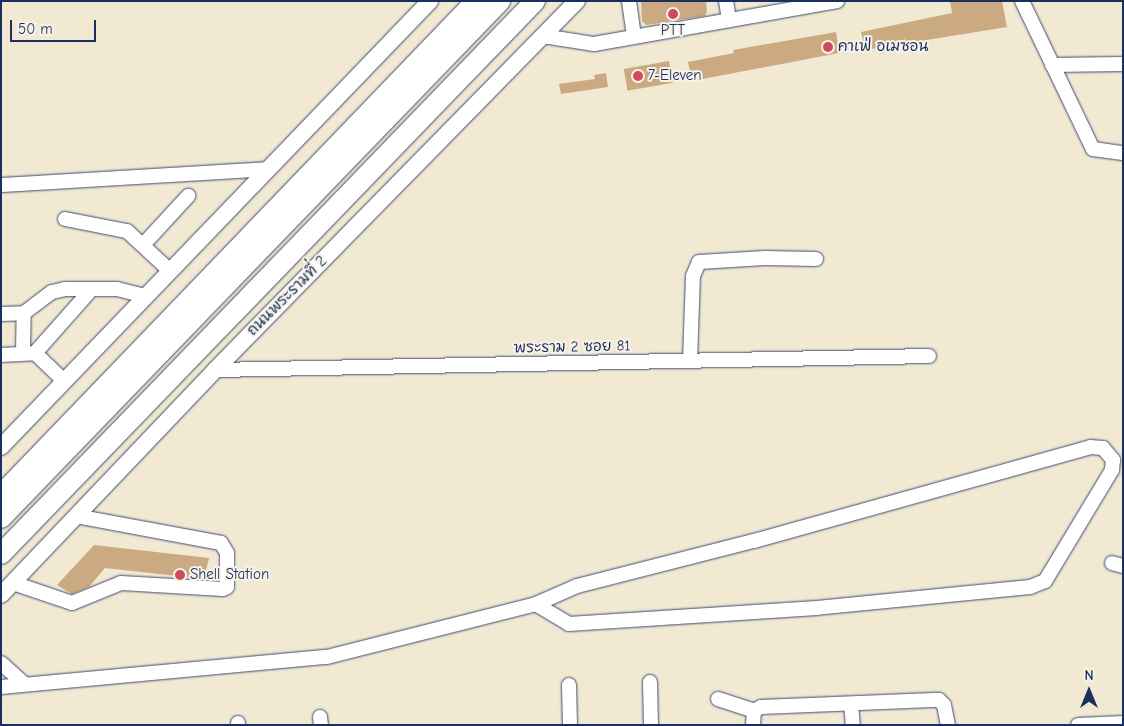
<!DOCTYPE html>
<meta charset="utf-8">
<style>
body{margin:0}
#map{position:relative;width:1124px;height:726px;overflow:hidden;background:#f2e9d3;font-family:"Comic Neue","Playpen Sans Thai",sans-serif}
div>[style]{position:absolute}
.building>*{inset:0;background:#cbaa82;transform-origin:0 0}
.roads{filter:drop-shadow(0 0 1px #3b4b70) drop-shadow(0 0 1px #3b4b70)}
.minor>*{height:14px;margin:-7px;padding:0 7px;transform-origin:7px;border-radius:7px;background:#fff}
.major>*{height:16px;margin:-8px;padding:0 8px;transform-origin:8px;border-radius:8px;background:#fff}
.highway>*{height:20px;margin:-10px;padding:0 10px;transform-origin:10px;border-radius:10px;background:#fff}
.dots>*{width:14px;height:14px;translate:-50% -50%;box-sizing:border-box;border:2px solid #f7f3e8;border-radius:50%}
span{translate:-50% -50%;white-space:nowrap;text-align:center;line-height:1.15;-webkit-text-stroke:4px #f7f3e8;paint-order:stroke}
.poi-label{font-size:15px;color:#1b2f5e}
.left{translate:0 -50%;text-align:left}
.street-label{font-size:15px;color:#1b2f5e}
.frame{position:absolute;inset:0;border:2px solid #1b2f5e;pointer-events:none}
.north{position:absolute;left:1064px;top:666px;width:50px;height:50px;-webkit-text-stroke:4px #f7f3e8;paint-order:stroke;rotate:0deg;font-size:14px;font-weight:700;line-height:20px;text-align:center;color:#1b2f5e}
.north::after{content:'';display:block;margin:auto;width:18px;height:22px;background:#1b2f5e;clip-path:polygon(50% 0,100% 100%,50% 72%,0 100%)}
.scale{position:absolute;left:10px;top:20px;width:86px;height:22px;box-sizing:border-box;border:2px solid #1b2f5e;border-top:0;padding-left:6px;font-size:15px;line-height:18px;white-space:nowrap;color:#1b2f5e;-webkit-text-stroke:4px #f7f3e8;paint-order:stroke}
</style>
<div id="map">
<div class="building">
<div style="clip-path:polygon(641px 1px,706px 1px,707px 11px,705px 16px,646px 25px,642px 21px)"></div>
<div style="clip-path:polygon(950px 1px,1002px 1px,1007px 27px,865px 50px,861px 32px,952px 13px)"></div>
<div style="clip-path:polygon(836px 32px,839px 53px,692px 81px,688px 62px,734px 53px,733px 50px)"></div>
<div style="left:669px;top:61px;width:22px;height:46px;rotate:80deg"></div>
<div style="clip-path:polygon(606px 73px,608px 87px,561px 94px,559px 84px,595px 79px,594px 75px)"></div>
<div style="clip-path:polygon(94px 545px,209px 558px,204px 579px,105px 568px,89px 587px,72px 594px,57px 585px)"></div>
</div>
<div class="roads">
<div class="minor">
<div style="left:629px;top:1px;width:36px;rotate:82deg"></div>
<div style="left:726px;top:1px;width:19px;rotate:81deg"></div>
<div style="left:1022px;top:1px;width:164px;rotate:64.4deg"></div>
<div style="left:1093px;top:149px;width:30px;rotate:8deg"></div>
<div style="left:543px;top:36px;width:52px;rotate:8.9deg"></div>
<div style="left:594px;top:44px;width:247px;rotate:-10deg"></div>
<div style="left:1052px;top:65px;width:71px;rotate:-0.8deg"></div>
<div style="left:1px;top:185px;width:267px;rotate:-3.4deg"></div>
<div style="left:65px;top:219px;width:63px;rotate:11deg"></div>
<div style="left:127px;top:231px;width:59px;rotate:42.9deg"></div>
<div style="left:143px;top:245px;width:67px;rotate:-47.4deg"></div>
<div style="left:1px;top:314px;width:23px;rotate:-2deg"></div>
<div style="left:24px;top:313px;width:35px;rotate:-37deg"></div>
<div style="left:52px;top:292px;width:13px;rotate:-13deg"></div>
<div style="left:65px;top:289px;width:52px"></div>
<div style="left:117px;top:289px;width:30px;rotate:14deg"></div>
<div style="left:23px;top:352px;width:39px;rotate:-89deg"></div>
<div style="left:35px;top:353px;width:83px;rotate:-48.4deg"></div>
<div style="left:1px;top:355px;width:34px;rotate:-3deg"></div>
<div style="left:35px;top:353px;width:40px;rotate:44deg"></div>
<div style="left:690px;top:361px;width:85px;rotate:-88deg"></div>
<div style="left:693px;top:276px;width:15px;rotate:-67deg"></div>
<div style="left:699px;top:262px;width:66px;rotate:-3.5deg"></div>
<div style="left:765px;top:258px;width:51px;rotate:1.1deg"></div>
<div style="left:215px;top:370px;width:714px;rotate:-1.12deg"></div>
<div style="left:1112px;top:563px;width:11px;rotate:15deg"></div>
<div style="left:13px;top:583px;width:62px;rotate:18.7deg"></div>
<div style="left:72px;top:603px;width:53px;rotate:-22.2deg"></div>
<div style="left:121px;top:583px;width:102px;rotate:3.4deg"></div>
<div style="left:223px;top:589px;width:4px;rotate:-27deg"></div>
<div style="left:227px;top:587px;width:34px;rotate:-90deg"></div>
<div style="left:227px;top:553px;width:12px;rotate:-121deg"></div>
<div style="left:221px;top:543px;width:147px;rotate:-169.5deg"></div>
<div style="left:1px;top:663px;width:31px;rotate:42deg"></div>
<div style="left:650px;top:682px;width:43px;rotate:88.7deg"></div>
<div style="left:569px;top:685px;width:40px;rotate:88.6deg"></div>
<div style="left:1px;top:687px;width:327px;rotate:-5.3deg"></div>
<div style="left:327px;top:657px;width:216px;rotate:-14.2deg"></div>
<div style="left:536px;top:604px;width:45px;rotate:-23.7deg"></div>
<div style="left:577px;top:586px;width:183px;rotate:-14.3deg"></div>
<div style="left:754px;top:541px;width:349px;rotate:-15.6deg"></div>
<div style="left:1090px;top:447px;width:13px;rotate:4deg"></div>
<div style="left:1103px;top:448px;width:16px;rotate:50deg"></div>
<div style="left:1113px;top:460px;width:10px;rotate:96deg"></div>
<div style="left:1112px;top:470px;width:130px;rotate:121.1deg"></div>
<div style="left:1045px;top:581px;width:16px;rotate:158deg"></div>
<div style="left:1030px;top:587px;width:214px;rotate:174.4deg"></div>
<div style="left:817px;top:608px;width:249px;rotate:176.3deg"></div>
<div style="left:569px;top:624px;width:39px;rotate:-149deg"></div>
<div style="left:718px;top:699px;width:38px;rotate:18deg"></div>
<div style="left:851px;top:704px;width:21px;rotate:85deg"></div>
<div style="left:320px;top:717px;width:8px;rotate:83deg"></div>
<div style="left:238px;top:723px;width:2px;rotate:90deg"></div>
<div style="left:753px;top:725px;width:14px;rotate:-86deg"></div>
<div style="left:754px;top:711px;width:8px;rotate:-30deg"></div>
<div style="left:761px;top:707px;width:178px;rotate:-2.3deg"></div>
<div style="left:939px;top:700px;width:7px;rotate:45deg"></div>
<div style="left:944px;top:705px;width:20px;rotate:79deg"></div>
<div style="left:1078px;top:725px;width:45px;rotate:-2.5deg"></div>
</div>
<div class="major">
<div style="left:1px;top:447px;width:619px;rotate:-46.11deg"></div>
<div style="left:1px;top:595px;width:311px;rotate:-46.4deg"></div>
<div style="left:215px;top:370px;width:517px;rotate:-45.55deg"></div>
</div>
<div class="highway">
<div style="left:1px;top:495px;width:685px;rotate:-46.12deg"></div>
<div style="left:1px;top:518px;width:719px;rotate:-46.01deg"></div>
<div style="left:1px;top:554px;width:769px;rotate:-46deg"></div>
</div>
</div>
<div class="dots">
<div style="left:673px;top:14px;background:#d1495b"></div>
<div style="left:828px;top:47px;background:#d1495b"></div>
<div style="left:638px;top:76px;background:#d1495b"></div>
<div style="left:180px;top:575px;background:#d1495b"></div>
</div>
<div class="poi-label">
<span style="left:673px;top:31px">PTT</span>
<span class="left" style="left:838px;top:47px">คาเฟ่ อเมซอน</span>
<span class="left" style="left:648px;top:76px">7-Eleven</span>
<span class="left" style="left:190px;top:575px">Shell Station</span>
</div>
<div class="street-label">
<span style="left:287px;top:296px;rotate:-45deg">ถนนพระรามที่ 2</span>
<span style="left:572px;top:347px;rotate:-1deg">พระราม 2 ซอย 81</span>
</div>
<div class="frame"></div>
<div class="north">N</div>
<div class="scale">50 m</div>
</div>
